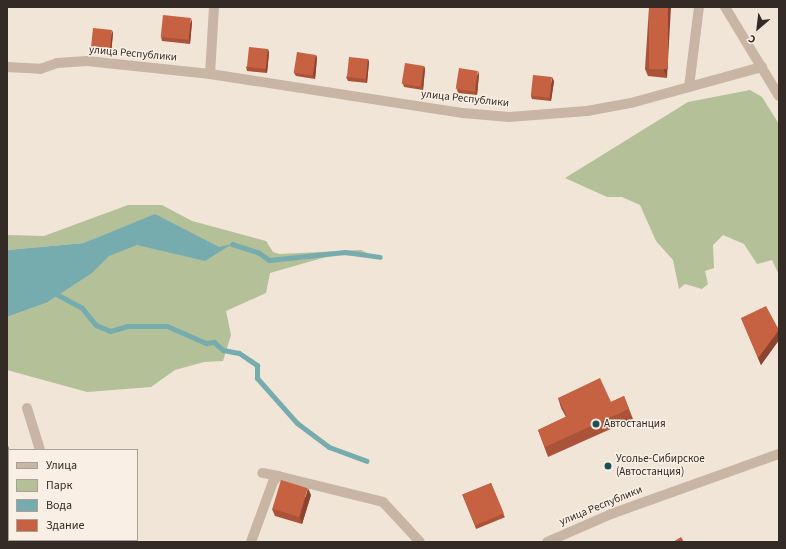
<!DOCTYPE html>
<meta charset="utf-8">
<style>
body{margin:0}
#map{position:relative;width:786px;height:549px;overflow:hidden;background:#f1e5d8;font-family:"Source Sans 3",sans-serif}
div>[style]{position:absolute}
.green>*{inset:0;background:#b3c098}
.water>*{inset:0;background:#77acae}
.stream>*{height:5px;margin:-2.5px;padding:0 2.5px;transform-origin:2.5px;border-radius:2.5px;background:#77acae}
.minor>*{height:10px;margin:-5px;padding:0 5px;transform-origin:5px;border-radius:5px;background:#c9b5a4}
.wall>*{inset:0;background:#aa5338;transform-origin:0 0}
.shaded-wall>*{inset:0;background:#8b442e}
.building>*{inset:0;background:#c66141;transform-origin:0 0}
.dots>*{width:11px;height:11px;translate:-50% -50%;box-sizing:border-box;border:2px solid #f9efe4;border-radius:50%}
span{translate:-50% -50%;white-space:nowrap;text-align:center;line-height:1.15;-webkit-text-stroke:3px #f9efe4;paint-order:stroke}
.street-label{font-size:11px;color:#342a26}
.poi-label{font-size:11px;color:#342a26}
.left{translate:0 -50%;text-align:left}
.frame{position:absolute;inset:0;border:8px solid #342a26;pointer-events:none}
.legend{position:absolute;left:8px;top:449px;width:130px;height:92px;box-sizing:border-box;background:#f9efe4;border:1px solid #aaa098;margin:0;padding:5px 7px;list-style:none;font-size:12px;color:#342a26}
.legend li{display:flex;align-items:center;gap:8px;height:20px}
.legend b{width:20px;border:1px solid #aaa098}
.north{position:absolute;left:738px;top:8px;width:40px;height:40px;-webkit-text-stroke:3px #f9efe4;paint-order:stroke;rotate:208deg;font-size:11px;font-weight:700;line-height:16px;text-align:center;color:#342a26}
.north::after{content:'';display:block;margin:auto;width:14px;height:18px;background:#342a26;clip-path:polygon(50% 0,100% 100%,50% 72%,0 100%)}
</style>
<div id="map">
<div class="green">
<div style="clip-path:polygon(750px 90px,762px 97px,779px 124px,779px 275px,772px 260px,757px 264px,744px 244px,723px 235px,713px 245px,714px 268px,705px 271px,708px 284px,702px 289px,685px 284px,679px 289px,673px 260px,656px 241px,640px 205px,622px 197px,607px 197px,565px 178px,688px 102px)"></div>
<div style="clip-path:polygon(128px 205px,162px 205px,192px 221px,266px 241px,273px 252px,279px 254px,361px 250px,373px 256px,333px 255px,270px 273px,266px 293px,226px 311px,231px 335px,223px 361px,204px 362px,175px 370px,151px 387px,87px 392px,7px 370px,7px 317px,46px 303px,84px 243px,7px 250px,7px 235px,44px 236px)"></div>
</div>
<div class="water">
<div style="clip-path:polygon(155px 214px,219px 247px,232px 244px,205px 261px,137px 245px,109px 256px,92px 273px,46px 303px,7px 317px,7px 250px,84px 243px)"></div>
</div>
<div class="stream">
<div style="left:232px;top:244px;width:28px;rotate:18deg"></div>
<div style="left:259px;top:253px;width:12px;rotate:35deg"></div>
<div style="left:269px;top:260px;width:76px;rotate:-6deg"></div>
<div style="left:345px;top:252px;width:35px;rotate:8deg"></div>
<div style="left:58px;top:295px;width:27px;rotate:28deg"></div>
<div style="left:82px;top:308px;width:22px;rotate:51deg"></div>
<div style="left:96px;top:325px;width:15px;rotate:23deg"></div>
<div style="left:110px;top:331px;width:19px;rotate:-16deg"></div>
<div style="left:128px;top:326px;width:39px"></div>
<div style="left:167px;top:326px;width:43px;rotate:23.6deg"></div>
<div style="left:206px;top:343px;width:8px;rotate:-7deg"></div>
<div style="left:214px;top:342px;width:12px;rotate:42deg"></div>
<div style="left:223px;top:350px;width:16px;rotate:11deg"></div>
<div style="left:239px;top:353px;width:22px;rotate:34deg"></div>
<div style="left:257px;top:365px;width:13px;rotate:90deg"></div>
<div style="left:257px;top:378px;width:60px;rotate:48.4deg"></div>
<div style="left:297px;top:423px;width:40px;rotate:37deg"></div>
<div style="left:329px;top:447px;width:40px;rotate:20.2deg"></div>
</div>
<div class="minor">
<div style="left:214px;top:7px;width:67px;rotate:93.4deg"></div>
<div style="left:210px;top:74px;width:256px;rotate:8.8deg"></div>
<div style="left:463px;top:113px;width:46px;rotate:5deg"></div>
<div style="left:509px;top:117px;width:78px;rotate:-4.4deg"></div>
<div style="left:587px;top:111px;width:45px;rotate:-10.3deg"></div>
<div style="left:631px;top:103px;width:136px;rotate:-15.4deg"></div>
<div style="left:725px;top:7px;width:104px;rotate:58.8deg"></div>
<div style="left:7px;top:67px;width:33px;rotate:3deg"></div>
<div style="left:40px;top:69px;width:18px;rotate:-19deg"></div>
<div style="left:57px;top:63px;width:30px;rotate:-4deg"></div>
<div style="left:87px;top:61px;width:124px;rotate:6deg"></div>
<div style="left:689px;top:87px;width:81px;rotate:-82.9deg"></div>
<div style="left:27px;top:408px;width:44px;rotate:72.8deg"></div>
<div style="left:278px;top:476px;width:108px;rotate:13.9deg"></div>
<div style="left:383px;top:502px;width:54px;rotate:47.2deg"></div>
<div style="left:68px;top:540px;width:2px;rotate:90deg"></div>
<div style="left:251px;top:542px;width:64px;rotate:-69.9deg"></div>
<div style="left:273px;top:482px;width:8px;rotate:-50deg"></div>
<div style="left:278px;top:476px;width:16px;rotate:-169deg"></div>
<div style="left:547px;top:542px;width:70px;rotate:-23.6deg"></div>
<div style="left:611px;top:514px;width:178px;rotate:-19.7deg"></div>
</div>
<div class="wall">
<div style="clip-path:polygon(649px 7px,667px 78px,648px 76px,645px 69px)"></div>
<div style="clip-path:polygon(192px 22px,190px 44px,162px 41px,161px 37px)"></div>
<div style="clip-path:polygon(113px 33px,111px 54px,92px 52px,91px 48px)"></div>
<div style="clip-path:polygon(268px 49px,269px 53px,267px 73px,247px 71px,246px 67px)"></div>
<div style="clip-path:polygon(316px 55px,317px 58px,315px 79px,296px 76px,294px 73px)"></div>
<div style="clip-path:polygon(368px 59px,369px 62px,367px 83px,348px 81px,346px 77px)"></div>
<div style="clip-path:polygon(424px 66px,425px 69px,423px 90px,404px 87px,403px 84px)"></div>
<div style="clip-path:polygon(479px 74px,477px 95px,458px 93px,457px 89px)"></div>
<div style="clip-path:polygon(554px 81px,551px 101px,532px 99px,531px 96px)"></div>
<div style="clip-path:polygon(741px 318px,779px 331px,779px 340px,761px 365px)"></div>
<div style="clip-path:polygon(624px 396px,633px 419px,548px 457px,538px 430px,566px 417px,561px 408px,558px 398px,611px 402px)"></div>
<div style="clip-path:polygon(7px 441px,9px 450px,9px 464px,7px 464px)"></div>
<div style="left:491px;top:483px;width:37px;height:31px;rotate:68deg"></div>
<div style="left:9px;top:487px;width:37px;height:2px;rotate:90deg"></div>
<div style="clip-path:polygon(311px 495px,302px 524px,275px 516px,272px 509px)"></div>
</div>
<div class="shaded-wall">
<div style="clip-path:polygon(668px 7px,671px 7px,667px 78px,664px 71px)"></div>
<div style="clip-path:polygon(191px 18px,192px 22px,190px 44px,189px 40px)"></div>
<div style="clip-path:polygon(112px 30px,113px 33px,111px 54px,110px 50px)"></div>
<div style="clip-path:polygon(268px 49px,269px 53px,267px 73px,265px 70px)"></div>
<div style="clip-path:polygon(316px 55px,317px 58px,315px 79px,313px 75px)"></div>
<div style="clip-path:polygon(368px 59px,369px 62px,367px 83px,366px 79px)"></div>
<div style="clip-path:polygon(424px 66px,425px 69px,423px 90px,422px 86px)"></div>
<div style="clip-path:polygon(478px 71px,479px 74px,477px 95px,476px 91px)"></div>
<div style="clip-path:polygon(552px 77px,554px 81px,551px 101px,550px 98px)"></div>
<div style="clip-path:polygon(779px 330px,779px 340px,761px 365px,758px 358px)"></div>
<div style="clip-path:polygon(308px 488px,311px 495px,302px 524px,300px 517px)"></div>
</div>
<div class="building">
<div style="left:649px;top:7px;width:19px;height:62px"></div>
<div style="left:163px;top:15px;width:28px;height:22px;rotate:6deg"></div>
<div style="left:93px;top:28px;width:19px;height:20px;rotate:6deg"></div>
<div style="left:249px;top:47px;width:19px;height:20px;rotate:6deg"></div>
<div style="left:297px;top:52px;width:19px;height:21px;rotate:9deg"></div>
<div style="left:349px;top:57px;width:19px;height:20px;rotate:6deg"></div>
<div style="left:405px;top:63px;width:19px;height:21px;rotate:9deg"></div>
<div style="left:459px;top:68px;width:19px;height:21px;rotate:9deg"></div>
<div style="left:533px;top:75px;width:19px;height:21px;rotate:6deg"></div>
<div style="clip-path:polygon(766px 306px,779px 330px,758px 358px,741px 318px)"></div>
<div style="clip-path:polygon(600px 378px,611px 402px,624px 396px,629px 409px,545px 447px,538px 430px,567px 416px,558px 398px)"></div>
<div style="clip-path:polygon(7px 442px,9px 450px,9px 460px,7px 460px)"></div>
<div style="left:281px;top:480px;width:28px;height:30px;rotate:17deg"></div>
<div style="left:491px;top:483px;width:33px;height:31px;rotate:67deg"></div>
<div style="left:9px;top:487px;width:29px;height:2px;rotate:90deg"></div>
<div style="clip-path:polygon(681px 537px,684px 542px,673px 542px)"></div>
</div>
<div class="dots">
<div style="left:596px;top:424px;background:#1c5256"></div>
<div style="left:608px;top:466px;background:#1c5256"></div>
</div>
<div class="street-label">
<span style="left:133px;top:54px;rotate:5deg">улица Республики</span>
<span style="left:465px;top:99px;rotate:6deg">улица Республики</span>
<span style="left:601px;top:506px;rotate:-22deg">улица Республики</span>
</div>
<div class="poi-label">
<span class="left" style="left:604px;top:424px">Автостанция</span>
<span class="left" style="left:616px;top:466px">Усолье-Сибирское<br>(Автостанция)</span>
</div>
<div class="frame"></div>
<ul class="legend">
<li><b style="height:5px;background:#c9b5a4"></b>Улица</li>
<li><b style="height:11px;background:#b3c098"></b>Парк</li>
<li><b style="height:11px;background:#77acae"></b>Вода</li>
<li><b style="height:11px;background:#c66141"></b>Здание</li>
</ul>
<div class="north">С</div>
</div>
